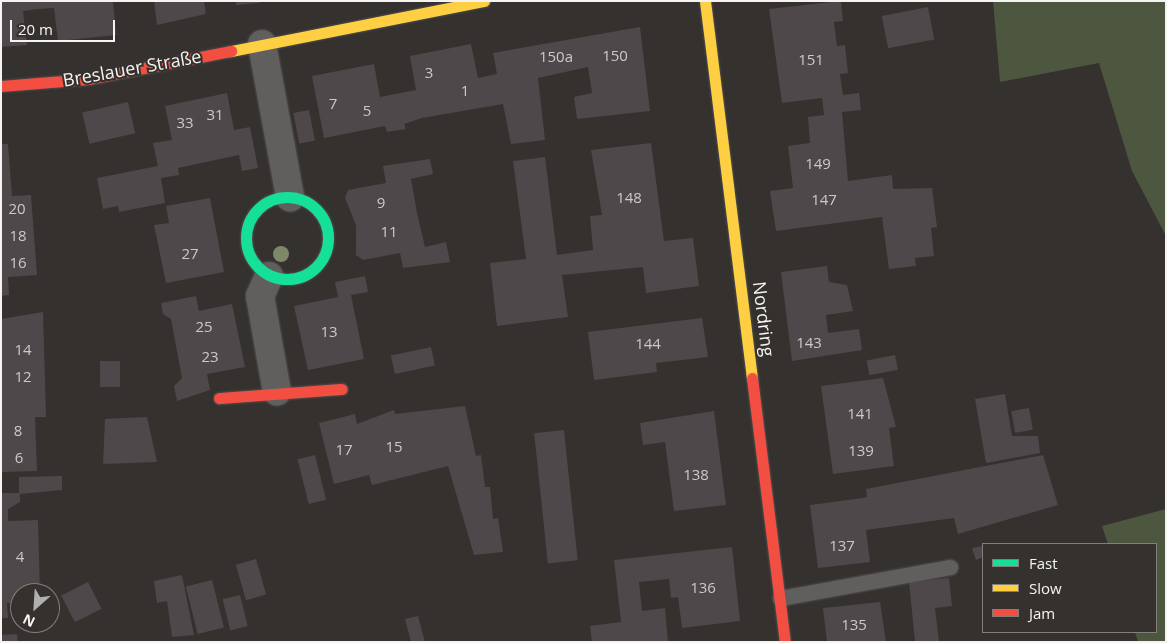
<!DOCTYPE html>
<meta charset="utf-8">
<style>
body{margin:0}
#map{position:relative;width:1167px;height:643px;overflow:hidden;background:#34312f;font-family:"Open Sans",sans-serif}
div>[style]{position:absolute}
.green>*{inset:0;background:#4d563f}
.building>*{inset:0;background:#4e484a;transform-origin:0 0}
.roads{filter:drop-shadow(0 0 1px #504e4c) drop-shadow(0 0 1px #504e4c)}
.lane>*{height:15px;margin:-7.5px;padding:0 7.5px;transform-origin:7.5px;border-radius:7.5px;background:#615f5e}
.street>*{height:28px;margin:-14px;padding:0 14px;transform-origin:14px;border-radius:14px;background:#615f5e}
.fast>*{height:11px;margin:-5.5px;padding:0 5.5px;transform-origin:5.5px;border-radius:5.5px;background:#16e098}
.fast>.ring{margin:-5.5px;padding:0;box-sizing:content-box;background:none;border:11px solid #16e098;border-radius:50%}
.slow>*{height:11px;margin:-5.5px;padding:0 5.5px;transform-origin:5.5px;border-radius:5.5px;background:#ffcf43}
.jam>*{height:11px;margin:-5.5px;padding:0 5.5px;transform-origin:5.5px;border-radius:5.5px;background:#f24e42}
.trees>*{width:16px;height:16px;margin:-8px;border-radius:50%;background:#7d8869}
span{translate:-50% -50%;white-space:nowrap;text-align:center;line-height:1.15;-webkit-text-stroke:4px #35312e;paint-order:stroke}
.number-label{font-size:15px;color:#ccc9c8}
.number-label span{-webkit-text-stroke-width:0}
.street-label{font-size:18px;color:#f6f4f2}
.frame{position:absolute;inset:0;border:2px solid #f6f4f2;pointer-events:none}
.legend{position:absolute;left:982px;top:543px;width:175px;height:90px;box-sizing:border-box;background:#35312e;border:1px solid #827f7c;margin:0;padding:6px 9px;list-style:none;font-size:15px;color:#f6f4f2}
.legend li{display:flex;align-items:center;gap:10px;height:25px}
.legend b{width:25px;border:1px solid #827f7c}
.north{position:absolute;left:10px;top:583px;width:50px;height:50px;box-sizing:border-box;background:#35312e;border:1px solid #827f7c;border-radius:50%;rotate:206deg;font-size:14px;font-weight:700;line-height:20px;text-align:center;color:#f6f4f2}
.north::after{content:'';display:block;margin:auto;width:18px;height:22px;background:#b2b0ae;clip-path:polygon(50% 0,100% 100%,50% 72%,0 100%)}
.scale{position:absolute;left:10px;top:20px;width:105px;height:22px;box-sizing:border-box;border:2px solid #f6f4f2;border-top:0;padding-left:6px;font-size:15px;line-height:18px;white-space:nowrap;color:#f6f4f2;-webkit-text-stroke:4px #35312e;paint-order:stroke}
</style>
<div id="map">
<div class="green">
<div style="clip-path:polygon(993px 1px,1166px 1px,1166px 236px,1132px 171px,1099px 63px,1000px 82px)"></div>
<div style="clip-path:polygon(1166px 509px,1166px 642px,1138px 642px,1135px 632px,1156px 632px,1156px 544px,1108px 544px,1102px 526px)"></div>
</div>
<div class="building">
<div style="clip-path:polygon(1px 1px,113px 1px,116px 35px,58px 41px,54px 8px,39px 9px,23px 11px,27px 45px,1px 47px)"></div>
<div style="clip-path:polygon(154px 1px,204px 1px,206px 14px,157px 25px)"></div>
<div style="clip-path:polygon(236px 1px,260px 1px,260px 3px,236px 5px)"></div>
<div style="clip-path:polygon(841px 1px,843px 21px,834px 22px,837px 46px,845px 45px,848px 73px,840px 74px,843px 95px,859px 93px,861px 110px,842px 112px,848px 181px,892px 175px,893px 189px,932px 188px,937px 227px,931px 228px,934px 256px,915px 258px,916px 266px,889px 269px,882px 217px,776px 231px,770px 191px,793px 188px,788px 146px,810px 143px,808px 117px,824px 115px,822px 98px,782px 103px,769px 9px)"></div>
<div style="left:928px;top:7px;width:33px;height:47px;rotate:79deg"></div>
<div style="clip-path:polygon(640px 27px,650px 111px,577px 119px,574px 97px,592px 93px,588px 67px,538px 78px,545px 140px,511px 144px,503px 104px,422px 118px,404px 124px,406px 129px,387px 132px,385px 126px,324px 138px,312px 76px,374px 64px,380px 97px,416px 90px,410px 56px,471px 44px,478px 78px,497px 74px,493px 53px)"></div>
<div style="clip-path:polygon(227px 93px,234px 130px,250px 127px,258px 168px,242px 171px,239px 155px,178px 168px,179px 175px,161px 178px,165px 203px,119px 212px,118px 206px,103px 209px,97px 178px,158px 166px,153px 143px,172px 140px,165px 106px)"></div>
<div style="left:128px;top:102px;width:32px;height:47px;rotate:77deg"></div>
<div style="left:309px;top:110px;width:31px;height:16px;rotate:79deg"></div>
<div style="clip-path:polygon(651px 143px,664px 241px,693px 238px,699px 286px,646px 293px,643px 267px,562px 275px,568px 317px,497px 326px,490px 263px,526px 259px,513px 161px,545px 157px,557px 255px,593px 250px,590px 216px,602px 215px,591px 150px)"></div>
<div style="clip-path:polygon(1px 144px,8px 144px,12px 196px,31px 195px,37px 275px,8px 277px,9px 295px,1px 296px)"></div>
<div style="clip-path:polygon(430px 159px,433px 174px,411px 179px,417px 213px,425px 247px,446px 242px,450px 262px,403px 268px,400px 253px,363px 260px,356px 255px,356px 225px,345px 198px,348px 190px,386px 183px,383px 166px)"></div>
<div style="clip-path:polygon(210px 198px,224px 272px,166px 283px,154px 225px,169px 223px,166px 206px)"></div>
<div style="clip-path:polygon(827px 266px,829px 282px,847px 285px,853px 311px,826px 315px,828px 333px,859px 329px,862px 350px,792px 361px,781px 272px)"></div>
<div style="clip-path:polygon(365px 276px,368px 292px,351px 295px,364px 359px,308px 370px,294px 306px,338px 297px,335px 282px)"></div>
<div style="clip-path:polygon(196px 296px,199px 311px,232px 304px,245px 367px,207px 374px,210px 390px,177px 401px,174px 386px,182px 378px,171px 319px,163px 314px,161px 303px)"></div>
<div style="clip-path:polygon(43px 312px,46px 417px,35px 417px,37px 471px,1px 472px,1px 319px)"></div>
<div style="clip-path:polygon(702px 318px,708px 357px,656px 363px,657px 372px,594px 380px,588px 332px)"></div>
<div style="left:431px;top:347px;width:19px;height:41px;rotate:78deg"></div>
<div style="left:895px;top:355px;width:15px;height:29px;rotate:79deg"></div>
<div style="left:120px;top:361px;width:26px;height:20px;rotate:90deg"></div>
<div style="clip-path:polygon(883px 378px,896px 427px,889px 428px,894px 466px,833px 474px,821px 386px)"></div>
<div style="clip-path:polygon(1005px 394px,1012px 436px,1038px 436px,1040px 453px,986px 463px,975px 399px)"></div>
<div style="clip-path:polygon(465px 406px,476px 456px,481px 455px,485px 487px,490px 487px,493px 519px,498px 518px,503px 552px,474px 555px,448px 466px,372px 485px,369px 475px,334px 484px,319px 423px,355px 414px,357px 424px,394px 410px,395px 414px)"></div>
<div style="left:1029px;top:408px;width:22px;height:18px;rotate:80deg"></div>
<div style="clip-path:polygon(714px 411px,726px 505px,674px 511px,665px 442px,643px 445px,640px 423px)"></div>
<div style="clip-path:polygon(147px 417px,157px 462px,103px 464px,105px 419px)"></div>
<div style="left:564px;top:430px;width:131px;height:30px;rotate:84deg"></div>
<div style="left:315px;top:455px;width:46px;height:18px;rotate:76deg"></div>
<div style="clip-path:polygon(1043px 455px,1058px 505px,958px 534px,954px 518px,866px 530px,870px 562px,818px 568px,810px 505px,863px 498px,867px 497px,866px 489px)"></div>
<div style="clip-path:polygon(62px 476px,62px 490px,20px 494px,20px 502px,8px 509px,8px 521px,38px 520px,40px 593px,20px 593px,20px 603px,7px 603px,8px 618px,1px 618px,1px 493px,19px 493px,19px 477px)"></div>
<div style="clip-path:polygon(983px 546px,983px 557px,976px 560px,972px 548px)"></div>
<div style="clip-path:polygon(732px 547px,740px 621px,682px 628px,678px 597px,671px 598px,669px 579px,639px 582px,642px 611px,665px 608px,668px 642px,592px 642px,590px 626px,621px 622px,614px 560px)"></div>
<div style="left:256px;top:559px;width:37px;height:21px;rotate:74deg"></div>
<div style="clip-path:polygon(182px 575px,194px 635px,172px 637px,167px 601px,157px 603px,154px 581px)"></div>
<div style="clip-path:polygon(949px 578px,952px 606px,935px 608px,939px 642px,915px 642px,909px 582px)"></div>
<div style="left:212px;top:580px;width:49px;height:27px;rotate:76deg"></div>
<div style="left:88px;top:582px;width:30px;height:30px;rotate:63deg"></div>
<div style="left:240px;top:595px;width:32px;height:18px;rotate:76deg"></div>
<div style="clip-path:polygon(880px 602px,886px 642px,827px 642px,823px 608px)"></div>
<div style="clip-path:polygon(418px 616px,425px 642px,411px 642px,405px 619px)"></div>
<div style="clip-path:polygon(17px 634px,18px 642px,1px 642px,1px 635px)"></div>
</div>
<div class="roads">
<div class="lane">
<div style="left:780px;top:598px;width:173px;rotate:-10.3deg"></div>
</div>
<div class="street">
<div style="left:262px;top:44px;width:156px;rotate:79.6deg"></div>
<div style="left:269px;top:276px;width:22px;rotate:114deg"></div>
<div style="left:260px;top:296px;width:97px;rotate:80deg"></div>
</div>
<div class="fast">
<div class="ring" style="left:246px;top:197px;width:71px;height:71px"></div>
</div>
<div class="slow">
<div style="left:705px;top:1px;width:380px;rotate:82.9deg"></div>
<div style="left:231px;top:51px;width:258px;rotate:-11.2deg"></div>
</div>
<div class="jam">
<div style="left:1px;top:86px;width:87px;rotate:-4.6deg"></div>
<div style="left:88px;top:79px;width:146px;rotate:-11.1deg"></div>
<div style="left:752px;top:378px;width:266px;rotate:82.9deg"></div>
<div style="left:219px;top:398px;width:123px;rotate:-4.2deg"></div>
</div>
</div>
<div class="trees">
<div style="left:281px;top:254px"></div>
</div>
<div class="number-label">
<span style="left:615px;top:56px">150</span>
<span style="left:556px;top:57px">150a</span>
<span style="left:811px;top:60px">151</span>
<span style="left:429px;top:73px">3</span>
<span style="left:465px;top:91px">1</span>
<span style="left:333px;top:104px">7</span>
<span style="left:367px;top:111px">5</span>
<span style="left:215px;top:115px">31</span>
<span style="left:185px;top:123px">33</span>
<span style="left:818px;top:164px">149</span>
<span style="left:629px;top:198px">148</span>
<span style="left:824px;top:200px">147</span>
<span style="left:381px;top:203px">9</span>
<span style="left:17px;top:209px">20</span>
<span style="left:389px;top:232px">11</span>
<span style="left:18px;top:236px">18</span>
<span style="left:190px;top:254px">27</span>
<span style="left:18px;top:263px">16</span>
<span style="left:204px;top:327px">25</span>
<span style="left:329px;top:332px">13</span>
<span style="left:809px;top:343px">143</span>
<span style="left:648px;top:344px">144</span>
<span style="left:23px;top:350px">14</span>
<span style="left:210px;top:357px">23</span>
<span style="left:23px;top:377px">12</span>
<span style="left:860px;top:414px">141</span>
<span style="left:18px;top:431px">8</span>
<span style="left:394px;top:447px">15</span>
<span style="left:344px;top:450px">17</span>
<span style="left:861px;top:451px">139</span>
<span style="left:19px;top:458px">6</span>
<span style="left:696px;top:475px">138</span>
<span style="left:842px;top:546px">137</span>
<span style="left:20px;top:557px">4</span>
<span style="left:703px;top:588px">136</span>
<span style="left:854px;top:625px">135</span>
</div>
<div class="street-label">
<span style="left:132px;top:68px;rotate:-10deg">Breslauer Straße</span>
<span style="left:764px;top:319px;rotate:83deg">Nordring</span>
</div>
<div class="frame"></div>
<ul class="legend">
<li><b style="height:6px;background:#16e098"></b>Fast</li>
<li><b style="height:6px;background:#ffcf43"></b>Slow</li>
<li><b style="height:6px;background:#f24e42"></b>Jam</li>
</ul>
<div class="north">N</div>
<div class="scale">20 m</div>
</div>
